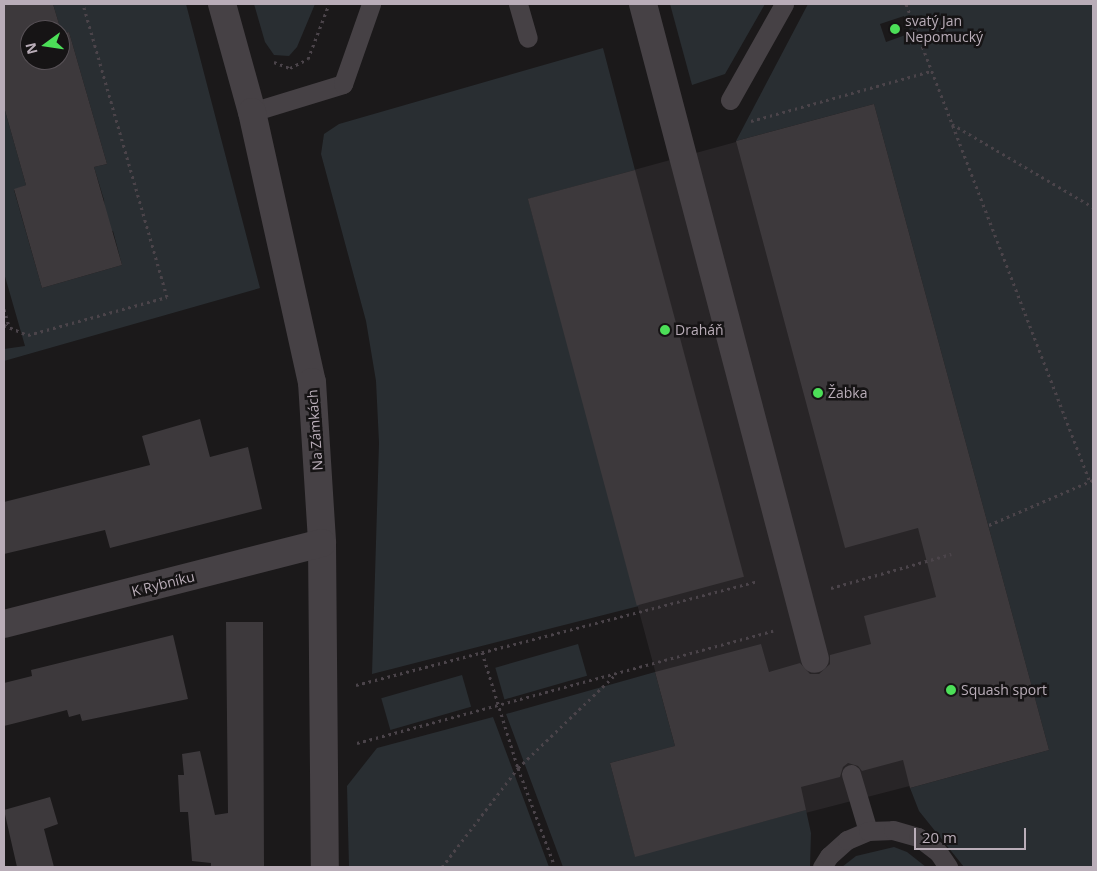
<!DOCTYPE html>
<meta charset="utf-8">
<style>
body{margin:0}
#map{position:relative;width:1097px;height:871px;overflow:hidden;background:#1b191a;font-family:"Open Sans",sans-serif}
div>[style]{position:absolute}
.built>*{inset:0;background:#282527}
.green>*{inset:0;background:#292e32;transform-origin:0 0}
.building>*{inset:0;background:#3d393c;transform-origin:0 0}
.path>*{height:3px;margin-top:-1.5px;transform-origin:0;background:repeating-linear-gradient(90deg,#4b444a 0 2.5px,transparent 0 6.5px)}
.service>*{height:19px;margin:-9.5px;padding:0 9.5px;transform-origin:9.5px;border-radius:9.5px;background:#464145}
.pedestrian>*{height:28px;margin:-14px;padding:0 14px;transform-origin:14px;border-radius:14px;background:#464145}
.minor>*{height:28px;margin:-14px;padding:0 14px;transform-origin:14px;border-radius:14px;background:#464145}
.dots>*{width:14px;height:14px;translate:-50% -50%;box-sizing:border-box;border:2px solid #161415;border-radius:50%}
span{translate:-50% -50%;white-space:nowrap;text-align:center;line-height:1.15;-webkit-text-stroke:5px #161415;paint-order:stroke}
.poi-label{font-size:14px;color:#b9adb8}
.left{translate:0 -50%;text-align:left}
.street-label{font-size:14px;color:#b9adb8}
.frame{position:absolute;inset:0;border:5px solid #b9adb8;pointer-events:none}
.north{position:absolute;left:20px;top:20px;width:50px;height:50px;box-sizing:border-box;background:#161415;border:1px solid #575156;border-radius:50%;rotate:256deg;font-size:14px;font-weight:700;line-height:20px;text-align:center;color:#b9adb8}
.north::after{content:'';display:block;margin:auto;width:18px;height:22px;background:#4cdf58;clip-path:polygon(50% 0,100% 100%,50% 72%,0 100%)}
.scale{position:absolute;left:914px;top:828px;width:112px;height:22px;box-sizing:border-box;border:2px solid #b9adb8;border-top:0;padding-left:6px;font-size:15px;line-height:18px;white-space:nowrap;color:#b9adb8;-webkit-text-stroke:4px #161415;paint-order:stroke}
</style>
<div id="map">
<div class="built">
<div style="clip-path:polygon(874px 104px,1049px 750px,635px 857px,610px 763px,675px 745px,528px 199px)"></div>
</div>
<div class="green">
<div style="clip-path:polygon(53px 4px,186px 4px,260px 288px,4px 361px,4px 349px,25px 346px,4px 273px,4px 107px,26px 185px,14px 190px,42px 288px,122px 265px,113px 231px,106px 232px,104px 200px,94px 167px,107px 164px,69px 32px,62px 34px)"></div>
<div style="clip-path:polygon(254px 4px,315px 4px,297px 47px,289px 56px,274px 55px,265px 42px)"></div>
<div style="clip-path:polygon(670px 4px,765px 4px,725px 74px,692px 85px)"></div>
<div style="clip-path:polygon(evenodd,808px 4px,1093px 4px,1093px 867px,964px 867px,919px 811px,910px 788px,1049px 750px,874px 104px,736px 141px,808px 4px,904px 16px,911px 33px,886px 42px,880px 24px,904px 16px)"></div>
<div style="clip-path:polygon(603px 48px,635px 170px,528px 199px,639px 606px,372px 674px,379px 443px,376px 381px,366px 321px,321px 154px,324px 134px,339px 124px)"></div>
<div style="left:578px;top:644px;width:33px;height:86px;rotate:74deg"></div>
<div style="clip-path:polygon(655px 672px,675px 746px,610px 763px,635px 856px,806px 810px,811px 833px,810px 867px,563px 867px,506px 714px)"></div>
<div style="left:462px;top:675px;width:33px;height:84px;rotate:74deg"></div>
<div style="clip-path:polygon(493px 717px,549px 867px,349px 867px,347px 786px,377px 748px)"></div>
<div style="clip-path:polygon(894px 847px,907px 852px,926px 867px,842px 867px,856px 856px)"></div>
</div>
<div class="building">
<div style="clip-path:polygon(evenodd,4px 4px,53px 4px,62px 34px,69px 32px,107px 164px,94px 167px,122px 265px,42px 288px,14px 189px,26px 185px,4px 107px,4px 4px,30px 30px,60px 30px,60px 60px,30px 60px,30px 30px)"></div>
<div style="clip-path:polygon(874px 104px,1049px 750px,910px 788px,903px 760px,862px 771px,858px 766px,848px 763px,843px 767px,840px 777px,801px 787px,806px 810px,635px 857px,610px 763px,675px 746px,655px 672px,761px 644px,769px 672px,800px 663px,810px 674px,819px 674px,830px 664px,830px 655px,871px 644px,864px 616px,936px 597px,918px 528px,845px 548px,736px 141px)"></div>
<div style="left:635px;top:170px;width:421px;height:111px;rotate:75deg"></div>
<div style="clip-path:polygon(200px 419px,210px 457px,248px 447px,262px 509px,110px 548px,105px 530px,4px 554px,4px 502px,150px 465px,142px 436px)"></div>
<div style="clip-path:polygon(226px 622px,263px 622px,264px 867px,211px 867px,211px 863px,192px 861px,188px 812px,180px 812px,178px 775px,184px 775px,182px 754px,200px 751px,215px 815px,228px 813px)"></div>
<div style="clip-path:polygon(173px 635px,188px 699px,82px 721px,80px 714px,69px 717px,67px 710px,4px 726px,4px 683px,32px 676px,31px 670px)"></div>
<div style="clip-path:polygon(50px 797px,58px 824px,44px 829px,54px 867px,17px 867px,4px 810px)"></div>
</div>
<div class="path">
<div style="left:906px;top:4px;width:512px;rotate:68.95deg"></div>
<div style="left:274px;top:62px;width:17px;rotate:21deg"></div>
<div style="left:290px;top:68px;width:20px;rotate:-27deg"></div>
<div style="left:308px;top:59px;width:59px;rotate:-69.1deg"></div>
<div style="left:751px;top:121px;width:187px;rotate:-15.5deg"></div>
<div style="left:952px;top:124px;width:164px;rotate:30.5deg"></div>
<div style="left:4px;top:309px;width:19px;rotate:74deg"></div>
<div style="left:4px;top:325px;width:26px;rotate:23deg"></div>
<div style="left:28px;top:335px;width:144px;rotate:-15.3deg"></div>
<div style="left:167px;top:297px;width:305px;rotate:-106deg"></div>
<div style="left:989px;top:525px;width:113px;rotate:-23.4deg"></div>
<div style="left:831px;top:588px;width:125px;rotate:-15.8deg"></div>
<div style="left:482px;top:652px;width:121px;rotate:72.8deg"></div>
<div style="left:518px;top:768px;width:106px;rotate:69.5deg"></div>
<div style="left:356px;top:685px;width:416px;rotate:-14.5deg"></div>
<div style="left:357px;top:743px;width:431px;rotate:-15.1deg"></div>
<div style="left:442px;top:867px;width:125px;rotate:-52.5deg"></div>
<div style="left:518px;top:768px;width:134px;rotate:-43.8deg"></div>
</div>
<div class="service">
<div style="left:518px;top:4px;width:35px;rotate:74deg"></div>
<div style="left:730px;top:100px;width:110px;rotate:-60.6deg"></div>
<div style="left:252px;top:112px;width:95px;rotate:-17.1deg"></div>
<div style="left:343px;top:84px;width:85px;rotate:-70.7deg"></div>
<div style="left:851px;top:774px;width:59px;rotate:73.4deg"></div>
<div style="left:822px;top:867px;width:13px;rotate:-58deg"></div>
<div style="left:829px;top:856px;width:24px;rotate:-42deg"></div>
<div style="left:847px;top:840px;width:23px;rotate:-23deg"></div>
<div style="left:868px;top:831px;width:25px;rotate:-2deg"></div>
<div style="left:893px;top:830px;width:26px;rotate:16deg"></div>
<div style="left:918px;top:837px;width:25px;rotate:37deg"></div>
<div style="left:938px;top:852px;width:18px;rotate:56deg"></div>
</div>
<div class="pedestrian">
<div style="left:643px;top:4px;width:677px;rotate:75.29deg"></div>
</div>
<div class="minor">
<div style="left:222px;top:4px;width:112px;rotate:74.5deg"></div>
<div style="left:252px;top:112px;width:277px;rotate:77.5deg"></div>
<div style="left:312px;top:382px;width:161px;rotate:86.4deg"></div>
<div style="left:322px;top:543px;width:324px;rotate:89.5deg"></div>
<div style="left:4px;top:624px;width:328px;rotate:-14.3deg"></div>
</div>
<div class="dots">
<div style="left:895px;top:29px;background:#4cdf58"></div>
<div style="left:665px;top:330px;background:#4cdf58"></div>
<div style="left:818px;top:393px;background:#4cdf58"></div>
<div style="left:951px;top:690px;background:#4cdf58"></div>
</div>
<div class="poi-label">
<span class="left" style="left:905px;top:29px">svatý Jan<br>Nepomucký</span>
<span class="left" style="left:675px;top:330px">Draháň</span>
<span class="left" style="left:828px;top:393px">Žabka</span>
<span class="left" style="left:961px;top:690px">Squash sport</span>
</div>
<div class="street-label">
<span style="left:315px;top:430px;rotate:-94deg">Na Zámkách</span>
<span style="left:163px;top:584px;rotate:-14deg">K Rybníku</span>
</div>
<div class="frame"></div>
<div class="north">N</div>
<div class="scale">20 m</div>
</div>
